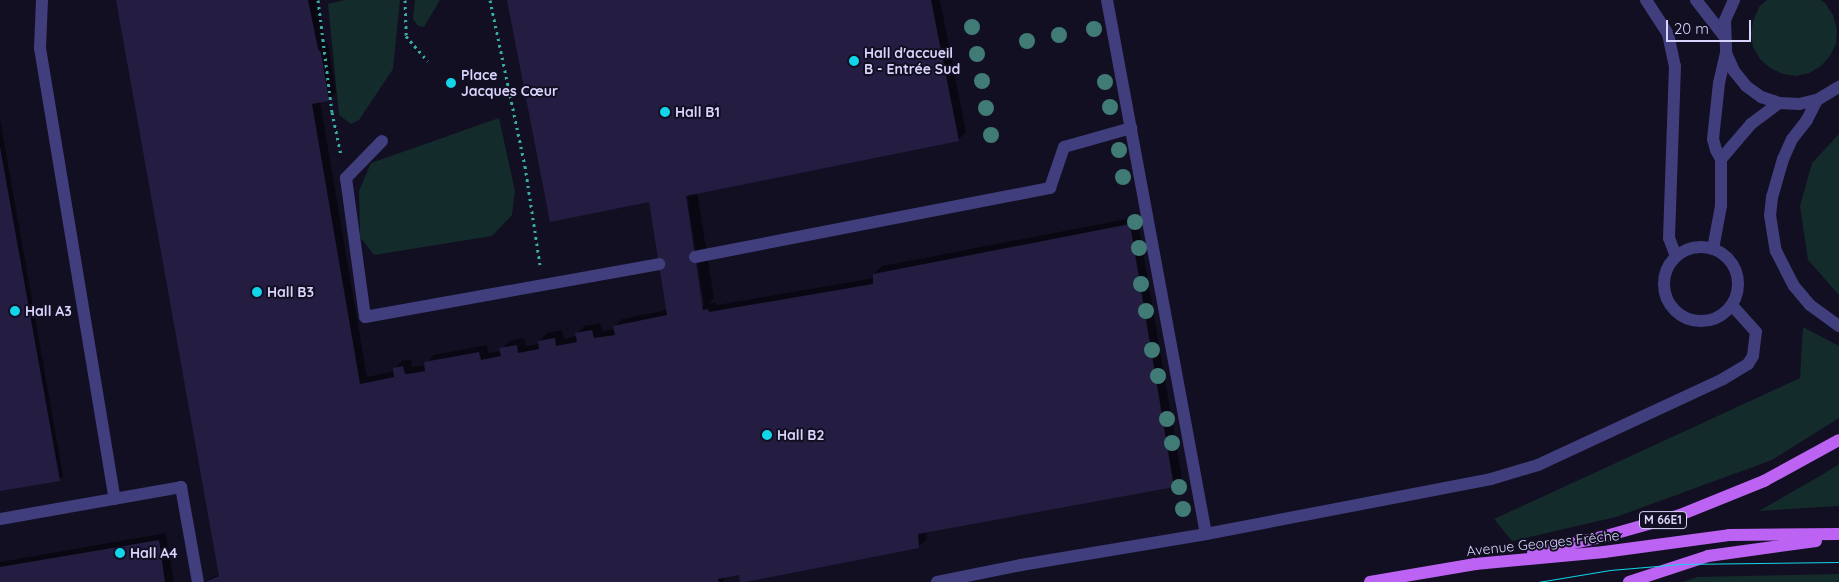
<!DOCTYPE html>
<meta charset="utf-8">
<style>
body{margin:0}
#map{position:relative;width:1839px;height:582px;overflow:hidden;background:#120f22;font-family:Quicksand,sans-serif}
div>[style]{position:absolute}
.green>*{inset:0;background:#132b2a}
.shadow>*{inset:0;background:#0007}
.building>*{inset:0;background:#241d41}
.path>*{height:3px;margin-top:-1.5px;transform-origin:0;background:repeating-linear-gradient(90deg,#38aba3 0 2.5px,transparent 0 6.5px)}
.service>*{height:12px;margin:-6px;padding:0 6px;transform-origin:6px;border-radius:6px;background:#403e7d}
.service>.ring{margin:-6px;padding:0;box-sizing:content-box;background:none;border:12px solid #403e7d;border-radius:50%}
.tertiary>*{height:12px;margin:-6px;padding:0 6px;transform-origin:6px;border-radius:6px;background:#403e7d}
.primary>*{height:12px;margin:-6px;padding:0 6px;transform-origin:6px;border-radius:6px;background:#bc63f3}
.tram>*{height:1px;margin:-0.5px;padding:0 0.5px;transform-origin:0.5px;border-radius:0.5px;background:#12d5e9}
.trees>*{width:16px;height:16px;margin:-8px;border-radius:50%;background:#407c75}
.dots>*{width:14px;height:14px;translate:-50% -50%;box-sizing:border-box;border:2px solid #120f22;border-radius:50%}
span{translate:-50% -50%;white-space:nowrap;text-align:center;line-height:1.15;-webkit-text-stroke:4px #120f22;paint-order:stroke}
.shield-label span{padding:1px 4px;background:#120f22;border:1px solid;border-radius:4px;-webkit-text-stroke-width:0}
.shield-label{font-size:12px;color:#d8d4fc;font-weight:700}
.poi-label{font-size:14px;color:#d8d4fc;font-weight:700}
.left{translate:0 -50%;text-align:left}
.street-label{font-size:14px;color:#d8d4fc}
.scale{position:absolute;left:1666px;top:20px;width:85px;height:22px;box-sizing:border-box;border:2px solid #d8d4fc;border-top:0;padding-left:6px;font-size:15px;line-height:18px;white-space:nowrap;color:#d8d4fc;-webkit-text-stroke:4px #120f22;paint-order:stroke}
</style>
<div id="map">
<div class="green">
<div style="clip-path:polygon(344px 0,400px 0,393px 69px,359px 120px,351px 124px,339px 115px,328px 4px)"></div>
<div style="clip-path:polygon(415px 0,440px 0,424px 27px,418px 26px,413px 19px)"></div>
<div style="clip-path:polygon(1767px 0,1821px 0,1825px 3px,1833px 15px,1837px 29px,1836px 44px,1830px 56px,1821px 66px,1809px 73px,1796px 76px,1783px 74px,1770px 68px,1760px 59px,1753px 47px,1751px 34px,1753px 21px,1759px 7px)"></div>
<div style="clip-path:polygon(499px 118px,515px 191px,512px 215px,492px 236px,374px 255px,360px 237px,359px 191px,371px 163px)"></div>
<div style="clip-path:polygon(1839px 134px,1839px 295px,1808px 260px,1800px 206px,1812px 163px)"></div>
<div style="clip-path:polygon(1803px 327px,1839px 346px,1839px 418px,1772px 460px,1616px 517px,1512px 541px,1494px 519px,1800px 378px)"></div>
<div style="clip-path:polygon(1839px 464px,1839px 506px,1759px 511px,1825px 473px)"></div>
<div style="clip-path:polygon(1839px 574px,1839px 582px,1683px 582px,1697px 577px)"></div>
</div>
<div class="shadow">
<div style="clip-path:polygon(evenodd,117px 0,317px 0,326px 41px,328px 45px,336px 92px,328px 100px,320px 101px,367px 377px,395px 371px,394px 369px,402px 361px,411px 359px,412px 367px,426px 365px,433px 355px,487px 345px,488px 353px,501px 351px,509px 341px,524px 338px,526px 346px,539px 344px,539px 341px,547px 333px,562px 330px,564px 339px,577px 336px,577px 334px,584px 326px,600px 323px,602px 331px,615px 329px,614px 327px,622px 319px,667px 310px,650px 201px,509px 0,940px 0,966px 132px,958px 140px,697px 191px,714px 298px,708px 304px,716px 302px,717px 305px,874px 278px,874px 274px,882px 266px,1137px 217px,1182px 478px,1174px 486px,926px 532px,927px 539px,919px 546px,740px 573px,726px 576px,723px 582px,203px 582px,220px 574px,117px 0,683px 190px,686px 190px,704px 305px,702px 307px,683px 190px)"></div>
<div style="clip-path:polygon(0 119px,63px 476px,59px 479px,0 490px)"></div>
<div style="clip-path:polygon(166px 533px,174px 582px,0 582px,0 562px)"></div>
</div>
<div class="building">
<div style="clip-path:polygon(116px 0,308px 0,318px 49px,321px 53px,329px 101px,312px 104px,360px 384px,394px 377px,393px 368px,403px 366px,405px 374px,415px 373px,425px 371px,424px 362px,479px 352px,481px 360px,501px 356px,499px 348px,517px 345px,518px 353px,539px 349px,538px 341px,555px 338px,556px 346px,577px 342px,575px 333px,592px 330px,594px 338px,615px 335px,613px 326px,667px 315px,649px 202px,550px 222px,507px 0,931px 0,959px 141px,686px 196px,703px 310px,708px 309px,709px 312px,873px 284px,873px 274px,1130px 224px,1174px 487px,918px 534px,919px 548px,745px 582px,740px 582px,739px 575px,718px 579px,719px 582px,205px 582px,219px 576px)"></div>
<div style="clip-path:polygon(0 147px,60px 481px,0 491px)"></div>
<div style="clip-path:polygon(159px 540px,165px 582px,0 582px,0 567px)"></div>
</div>
<div class="path">
<div style="left:318px;top:0;width:113px;rotate:82.9deg"></div>
<div style="left:332px;top:112px;width:44px;rotate:78.2deg"></div>
<div style="left:405px;top:0;width:36px;rotate:88deg"></div>
<div style="left:406px;top:36px;width:33px;rotate:49deg"></div>
<div style="left:490px;top:0;width:170px;rotate:78.1deg"></div>
<div style="left:525px;top:166px;width:100px;rotate:81.4deg"></div>
</div>
<div class="service">
<div style="left:42px;top:0;width:48px;rotate:92.4deg"></div>
<div style="left:40px;top:48px;width:457px;rotate:80.6deg"></div>
<div style="left:1107px;top:0;width:543px;rotate:79.5deg"></div>
<div style="left:1646px;top:0;width:40px;rotate:57.1deg"></div>
<div style="left:1668px;top:34px;width:33px;rotate:78deg"></div>
<div style="left:1675px;top:66px;width:172px;rotate:92deg"></div>
<div style="left:1669px;top:238px;width:19px;rotate:69deg"></div>
<div style="left:382px;top:141px;width:52px;rotate:134.2deg"></div>
<div style="left:346px;top:178px;width:140px;rotate:82.2deg"></div>
<div style="left:365px;top:317px;width:299px;rotate:-10.2deg"></div>
<div style="left:1721px;top:159px;width:46px;rotate:-49.4deg"></div>
<div style="left:1751px;top:124px;width:35px;rotate:-37deg"></div>
<div class="ring" style="left:1664px;top:247px;width:62px;height:62px"></div>
<div style="left:1713px;top:249px;width:44px;rotate:-79.5deg"></div>
<div style="left:1721px;top:206px;width:47px;rotate:-90deg"></div>
<div style="left:1721px;top:159px;width:10px;rotate:-119deg"></div>
<div style="left:1716px;top:150px;width:11px;rotate:-105deg"></div>
<div style="left:1713px;top:139px;width:56px;rotate:-83.9deg"></div>
<div style="left:1719px;top:83px;width:31px;rotate:-77deg"></div>
<div style="left:695px;top:257px;width:362px;rotate:-11deg"></div>
<div style="left:1050px;top:188px;width:43px;rotate:-71.1deg"></div>
<div style="left:1064px;top:147px;width:70px;rotate:-15.8deg"></div>
<div style="left:0;top:519px;width:184px;rotate:-10deg"></div>
<div style="left:181px;top:487px;width:97px;rotate:79.9deg"></div>
<div style="left:937px;top:582px;width:86px;rotate:-11.4deg"></div>
<div style="left:1021px;top:565px;width:188px;rotate:-9.5deg"></div>
<div style="left:1206px;top:534px;width:290px;rotate:-10.9deg"></div>
<div style="left:1491px;top:479px;width:49px;rotate:-16.6deg"></div>
<div style="left:1538px;top:465px;width:204px;rotate:-24.9deg"></div>
<div style="left:1723px;top:379px;width:29px;rotate:-31deg"></div>
<div style="left:1748px;top:364px;width:9px;rotate:-58deg"></div>
<div style="left:1753px;top:356px;width:24px;rotate:-83deg"></div>
<div style="left:1756px;top:332px;width:36px;rotate:-132deg"></div>
</div>
<div class="tertiary">
<div style="left:1696px;top:0;width:46px;rotate:52.1deg"></div>
<div style="left:1734px;top:0;width:22px;rotate:114deg"></div>
<div style="left:1725px;top:20px;width:33px;rotate:88deg"></div>
<div style="left:1726px;top:53px;width:20px;rotate:66deg"></div>
<div style="left:1734px;top:71px;width:19px;rotate:51deg"></div>
<div style="left:1746px;top:86px;width:19px;rotate:36deg"></div>
<div style="left:1761px;top:97px;width:19px;rotate:18deg"></div>
<div style="left:1779px;top:103px;width:20px;rotate:3deg"></div>
<div style="left:1799px;top:104px;width:18px;rotate:-13deg"></div>
<div style="left:1817px;top:100px;width:26px;rotate:-31deg"></div>
<div style="left:1817px;top:100px;width:22px;rotate:117deg"></div>
<div style="left:1807px;top:120px;width:24px;rotate:128deg"></div>
<div style="left:1792px;top:139px;width:22px;rotate:114deg"></div>
<div style="left:1783px;top:159px;width:40px;rotate:106deg"></div>
<div style="left:1772px;top:197px;width:18px;rotate:96deg"></div>
<div style="left:1770px;top:215px;width:36px;rotate:81deg"></div>
<div style="left:1776px;top:251px;width:39px;rotate:63deg"></div>
<div style="left:1794px;top:286px;width:25px;rotate:50deg"></div>
<div style="left:1810px;top:305px;width:36px;rotate:36deg"></div>
</div>
<div class="primary">
<div style="left:1533px;top:552px;width:75px;rotate:-12.4deg"></div>
<div style="left:1606px;top:536px;width:77px;rotate:-15.8deg"></div>
<div style="left:1680px;top:515px;width:91px;rotate:-22deg"></div>
<div style="left:1764px;top:481px;width:85px;rotate:-28.7deg"></div>
<div style="left:1370px;top:582px;width:107px;rotate:-9.7deg"></div>
<div style="left:1475px;top:564px;width:130px;rotate:-5.3deg"></div>
<div style="left:1604px;top:552px;width:126px;rotate:-7.7deg"></div>
<div style="left:1729px;top:535px;width:110px;rotate:-0.5deg"></div>
<div style="left:1629px;top:582px;width:83px;rotate:-18.2deg"></div>
<div style="left:1708px;top:556px;width:109px;rotate:-7.9deg"></div>
</div>
<div class="tram">
<div style="left:1538px;top:582px;width:73px;rotate:-9.5deg"></div>
<div style="left:1610px;top:570px;width:71px;rotate:-4.8deg"></div>
<div style="left:1681px;top:564px;width:158px;rotate:-0.7deg"></div>
</div>
<div class="trees">
<div style="left:972px;top:27px"></div>
<div style="left:1094px;top:29px"></div>
<div style="left:1059px;top:35px"></div>
<div style="left:1027px;top:41px"></div>
<div style="left:977px;top:54px"></div>
<div style="left:982px;top:81px"></div>
<div style="left:1105px;top:82px"></div>
<div style="left:1110px;top:107px"></div>
<div style="left:986px;top:108px"></div>
<div style="left:991px;top:135px"></div>
<div style="left:1119px;top:150px"></div>
<div style="left:1123px;top:177px"></div>
<div style="left:1135px;top:222px"></div>
<div style="left:1139px;top:248px"></div>
<div style="left:1141px;top:284px"></div>
<div style="left:1146px;top:311px"></div>
<div style="left:1152px;top:350px"></div>
<div style="left:1158px;top:376px"></div>
<div style="left:1167px;top:419px"></div>
<div style="left:1172px;top:443px"></div>
<div style="left:1179px;top:487px"></div>
<div style="left:1183px;top:509px"></div>
</div>
<div class="dots">
<div style="left:854px;top:61px;background:#12d5e9"></div>
<div style="left:451px;top:83px;background:#12d5e9"></div>
<div style="left:665px;top:112px;background:#12d5e9"></div>
<div style="left:257px;top:292px;background:#12d5e9"></div>
<div style="left:15px;top:311px;background:#12d5e9"></div>
<div style="left:767px;top:435px;background:#12d5e9"></div>
<div style="left:120px;top:553px;background:#12d5e9"></div>
</div>
<div class="shield-label">
<span style="left:1663px;top:520px">M 66E1</span>
</div>
<div class="poi-label">
<span class="left" style="left:864px;top:61px">Hall d'accueil<br>B - Entrée Sud</span>
<span class="left" style="left:461px;top:83px">Place<br>Jacques Cœur</span>
<span class="left" style="left:675px;top:112px">Hall B1</span>
<span class="left" style="left:267px;top:292px">Hall B3</span>
<span class="left" style="left:25px;top:311px">Hall A3</span>
<span class="left" style="left:777px;top:435px">Hall B2</span>
<span class="left" style="left:130px;top:553px">Hall A4</span>
</div>
<div class="street-label">
<span style="left:1543px;top:543px;rotate:-6deg">Avenue Georges Frêche</span>
</div>
<div class="scale">20 m</div>
</div>
